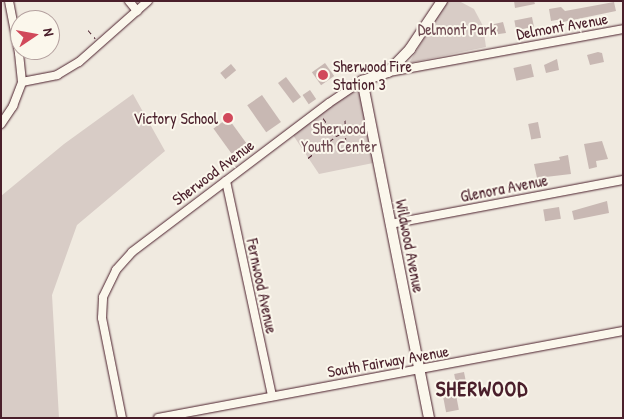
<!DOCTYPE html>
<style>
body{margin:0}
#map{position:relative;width:624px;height:419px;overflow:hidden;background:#f0eae0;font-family:"Patrick Hand",sans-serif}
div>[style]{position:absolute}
.green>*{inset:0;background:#d8ccc6}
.building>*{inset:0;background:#c8b8b3;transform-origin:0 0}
.path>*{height:1px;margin-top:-0.5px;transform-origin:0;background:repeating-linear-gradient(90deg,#4a1f2b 0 5px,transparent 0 9px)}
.roads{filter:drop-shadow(0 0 1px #4a1f2b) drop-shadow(0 0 1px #4a1f2b)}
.street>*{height:8px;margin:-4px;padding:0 4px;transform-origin:4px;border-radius:4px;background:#fbf7ec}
.secondary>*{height:10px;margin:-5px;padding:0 5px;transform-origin:5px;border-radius:5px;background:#fbf7ec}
.dots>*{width:14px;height:14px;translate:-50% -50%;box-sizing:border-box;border:2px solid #fbf7ec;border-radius:50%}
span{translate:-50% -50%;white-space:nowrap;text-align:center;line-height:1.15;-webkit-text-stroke:4px #fbf7ec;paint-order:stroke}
.street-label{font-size:16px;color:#4a1f2b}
.park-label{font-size:16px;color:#6e4a52}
.poi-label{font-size:16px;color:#4a1f2b}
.left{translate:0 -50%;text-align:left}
.right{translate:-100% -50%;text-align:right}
.district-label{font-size:21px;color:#4a1f2b;font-weight:700;letter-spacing:1px}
.frame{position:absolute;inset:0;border:2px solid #4a1f2b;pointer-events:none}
.north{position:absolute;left:10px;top:10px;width:50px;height:50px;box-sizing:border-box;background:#fbf7ec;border:1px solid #b4a19f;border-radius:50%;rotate:78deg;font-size:14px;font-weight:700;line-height:20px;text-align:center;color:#4a1f2b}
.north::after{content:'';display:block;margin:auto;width:18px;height:22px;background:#d1495b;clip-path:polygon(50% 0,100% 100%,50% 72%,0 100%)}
</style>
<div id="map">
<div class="green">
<div style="clip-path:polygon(446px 1px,459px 1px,474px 9px,483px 26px,486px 47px,409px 63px)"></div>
<div style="clip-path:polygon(362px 81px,378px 162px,319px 174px,291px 132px)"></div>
<div style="clip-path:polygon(133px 94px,165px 151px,77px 225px,52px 295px,59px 418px,1px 418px,1px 196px,64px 144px)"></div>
</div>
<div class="building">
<div style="clip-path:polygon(514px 1px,534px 1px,535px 4px,515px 8px)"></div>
<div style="clip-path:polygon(614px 2px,616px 11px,563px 22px,562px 19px,551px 21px,549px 9px,561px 7px,565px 11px)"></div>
<div style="left:532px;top:17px;width:10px;height:18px;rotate:79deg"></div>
<div style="clip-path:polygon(503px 22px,506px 33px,492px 35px,490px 25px)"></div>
<div style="clip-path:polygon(598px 52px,602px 53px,604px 62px,590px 65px,587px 55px)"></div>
<div style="clip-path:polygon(557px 59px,559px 70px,546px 73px,544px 65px)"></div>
<div style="left:325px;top:63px;width:16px;height:16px;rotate:55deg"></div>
<div style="left:231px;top:64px;width:8px;height:14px;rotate:50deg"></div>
<div style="left:531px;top:64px;width:13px;height:18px;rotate:77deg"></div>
<div style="left:286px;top:77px;width:25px;height:10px;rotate:53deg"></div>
<div style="left:310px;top:90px;width:11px;height:9px;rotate:56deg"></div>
<div style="left:262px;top:95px;width:33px;height:18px;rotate:55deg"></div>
<div style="left:228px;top:118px;width:31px;height:18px;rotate:54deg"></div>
<div style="left:538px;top:122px;width:16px;height:10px;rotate:79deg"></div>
<div style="clip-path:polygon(602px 141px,608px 159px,596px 161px,597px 167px,589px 169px,584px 144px)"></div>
<div style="clip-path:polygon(568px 155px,571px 174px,537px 178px,534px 164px,560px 160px,559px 157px)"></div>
<div style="clip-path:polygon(607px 201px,609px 213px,574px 220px,572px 211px)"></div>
<div style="left:559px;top:207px;width:12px;height:16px;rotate:81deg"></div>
<div style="left:464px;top:372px;width:10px;height:10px;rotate:79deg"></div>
<div style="left:456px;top:395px;width:15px;height:13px;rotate:79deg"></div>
</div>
<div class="path">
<div style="left:88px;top:30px;width:11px;rotate:49deg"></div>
<div style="left:323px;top:118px;width:22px;rotate:54deg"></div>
<div style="left:336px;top:136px;width:24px;rotate:-22deg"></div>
<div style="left:345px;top:120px;width:25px;rotate:88deg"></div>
<div style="left:308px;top:158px;width:34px;rotate:-38deg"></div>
</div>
<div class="roads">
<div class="street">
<div style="left:129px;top:1px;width:13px;rotate:51deg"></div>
<div style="left:389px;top:72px;width:238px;rotate:-10.4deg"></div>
<div style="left:22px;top:82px;width:36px;rotate:-11deg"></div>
<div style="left:57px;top:75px;width:26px;rotate:-31deg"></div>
<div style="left:79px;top:62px;width:92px;rotate:-41.5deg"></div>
<div style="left:1px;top:124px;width:22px;rotate:-56deg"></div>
<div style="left:13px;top:106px;width:26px;rotate:-69deg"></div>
<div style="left:22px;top:82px;width:29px;rotate:-96deg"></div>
<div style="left:19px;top:53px;width:53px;rotate:-100.9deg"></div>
<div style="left:226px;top:181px;width:220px;rotate:77.9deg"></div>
<div style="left:390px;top:224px;width:237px;rotate:-10.7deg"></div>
<div style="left:122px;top:418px;width:102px;rotate:-101.3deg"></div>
<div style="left:102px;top:318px;width:21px;rotate:-87deg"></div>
<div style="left:103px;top:297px;width:30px;rotate:-64deg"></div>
<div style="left:116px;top:270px;width:24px;rotate:-48deg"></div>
<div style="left:132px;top:252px;width:247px;rotate:-37.1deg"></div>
<div style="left:329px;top:103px;width:40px;rotate:-34deg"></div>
<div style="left:158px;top:418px;width:473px;rotate:-10.6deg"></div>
</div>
<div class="secondary">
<div style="left:429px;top:418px;width:344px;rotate:-101.2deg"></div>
<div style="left:362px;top:81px;width:28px;rotate:-19deg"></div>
<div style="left:388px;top:72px;width:32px;rotate:-46deg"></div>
<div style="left:410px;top:49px;width:58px;rotate:-56.3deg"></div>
</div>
</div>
<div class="dots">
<div style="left:323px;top:75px;background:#d1495b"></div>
<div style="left:228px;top:118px;background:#d1495b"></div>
</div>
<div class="street-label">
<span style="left:562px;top:26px;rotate:-10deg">Delmont Avenue</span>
<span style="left:213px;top:172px;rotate:-37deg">Sherwood Avenue</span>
<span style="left:504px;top:188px;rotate:-11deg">Glenora Avenue</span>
<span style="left:410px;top:246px;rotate:79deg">Wildwood Avenue</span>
<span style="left:262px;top:286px;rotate:78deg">Fernwood Avenue</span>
<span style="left:388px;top:361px;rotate:-10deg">South Fairway Avenue</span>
</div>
<div class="park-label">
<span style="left:457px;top:29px">Delmont Park</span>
<span style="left:339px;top:137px">Sherwood<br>Youth Center</span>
</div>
<div class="poi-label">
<span class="left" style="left:333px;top:75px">Sherwood Fire<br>Station 3</span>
<span class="right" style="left:218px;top:118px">Victory School</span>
</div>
<div class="district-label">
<span style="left:482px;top:389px">SHERWOOD</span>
</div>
<div class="frame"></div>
<div class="north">N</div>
</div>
